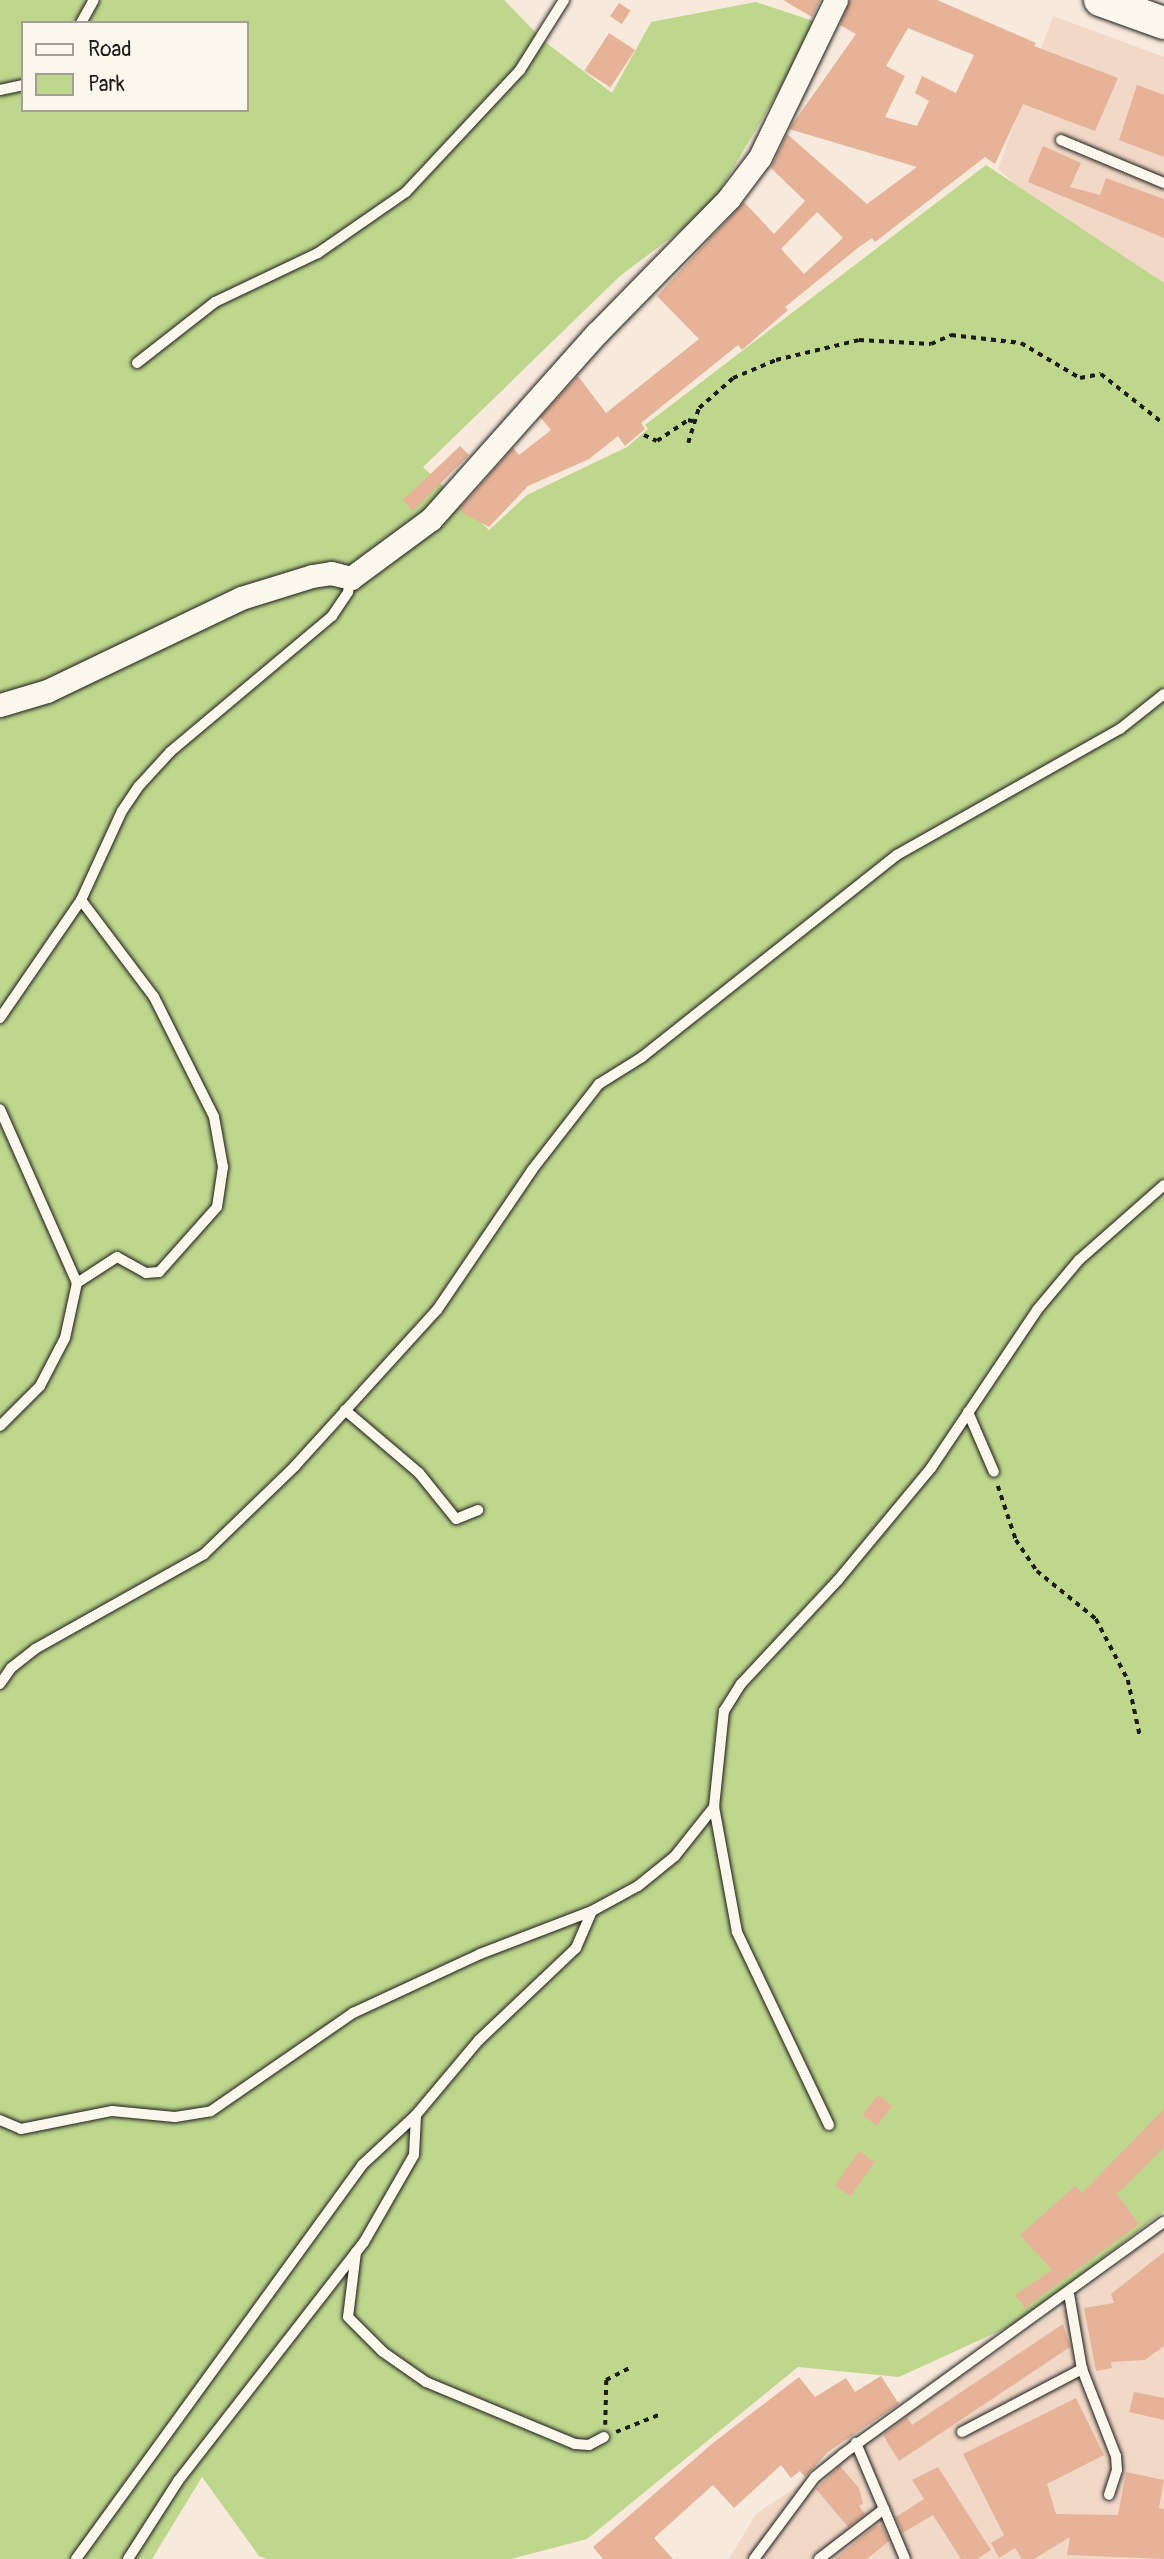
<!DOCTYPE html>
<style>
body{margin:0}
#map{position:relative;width:1164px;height:2559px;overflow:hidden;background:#f7e9db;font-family:Pangolin,sans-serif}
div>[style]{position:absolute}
.built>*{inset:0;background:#f2d9c7}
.green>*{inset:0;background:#bfd78d}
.building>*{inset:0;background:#e6b399;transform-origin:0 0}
.path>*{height:3.5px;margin-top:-1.75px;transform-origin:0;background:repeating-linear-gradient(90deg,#1c1c1c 0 5px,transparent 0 10px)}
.roads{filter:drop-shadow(0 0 2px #1c1c1c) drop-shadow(0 0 2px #1c1c1c)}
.service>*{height:10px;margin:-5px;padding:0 5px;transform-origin:5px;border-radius:5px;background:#fbf7ec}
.minor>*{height:23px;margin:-11.5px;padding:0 11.5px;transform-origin:11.5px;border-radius:11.5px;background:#fbf7ec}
.secondary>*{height:32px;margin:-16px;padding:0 16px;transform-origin:16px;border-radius:16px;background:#fbf7ec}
span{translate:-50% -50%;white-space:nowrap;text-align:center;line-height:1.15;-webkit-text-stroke:7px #fbf7ec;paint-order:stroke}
.legend{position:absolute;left:21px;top:21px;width:228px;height:91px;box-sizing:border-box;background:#fbf7ec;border:2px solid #a29f99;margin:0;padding:9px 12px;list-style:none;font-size:21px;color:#1c1c1c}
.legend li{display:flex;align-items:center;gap:14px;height:35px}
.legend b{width:35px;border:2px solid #a29f99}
</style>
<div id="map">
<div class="built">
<div style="clip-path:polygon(1053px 16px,1164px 57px,1164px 316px,998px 169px)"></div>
<div style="clip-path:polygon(1164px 2228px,1164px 2559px,729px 2559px,756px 2514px,1067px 2305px)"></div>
</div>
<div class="green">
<div style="clip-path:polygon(evenodd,0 0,504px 0,544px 41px,612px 93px,651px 22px,756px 2px,819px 23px,709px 209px,620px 276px,423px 467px,489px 530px,527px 495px,627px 447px,648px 429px,645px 425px,986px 165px,1164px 283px,1164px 2211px,1021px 2321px,899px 2377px,798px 2367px,587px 2539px,511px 2559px,267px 2559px,259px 2556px,202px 2477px,152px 2559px,0 2559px,0 0,23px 23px,247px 23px,247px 110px,23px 110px,23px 23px)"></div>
</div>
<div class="building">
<div style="clip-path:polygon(783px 0,820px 0,812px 17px)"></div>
<div style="clip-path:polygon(evenodd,850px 0,937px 0,1036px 43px,1034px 46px,1118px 78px,1095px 131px,1023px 104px,995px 164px,985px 157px,875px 242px,872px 238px,859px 247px,785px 307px,788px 310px,742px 350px,738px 345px,641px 423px,645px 429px,625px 446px,618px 436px,589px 459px,528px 486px,489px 527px,463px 513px,460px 508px,513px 448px,519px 455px,551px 430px,540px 417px,578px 376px,606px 413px,699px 339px,657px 296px,744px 202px,774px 234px,805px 201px,771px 168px,787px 134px,867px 204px,917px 167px,789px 129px,856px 34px,840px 25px,850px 0,908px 28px,974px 55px,956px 93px,922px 76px,915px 93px,929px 101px,917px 126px,885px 117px,905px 76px,886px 66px,908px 28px,850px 0,817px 212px,843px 238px,804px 274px,781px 249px,817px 212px)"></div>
<div style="left:619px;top:3px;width:14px;height:16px;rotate:34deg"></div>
<div style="left:609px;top:33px;width:31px;height:45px;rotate:33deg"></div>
<div style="clip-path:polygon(1137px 85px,1164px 95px,1164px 157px,1119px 140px)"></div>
<div style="clip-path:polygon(1043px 146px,1081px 163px,1070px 187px,1100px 195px,1106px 178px,1164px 199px,1164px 238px,1028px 182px)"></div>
<div style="clip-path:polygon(460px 446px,469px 455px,413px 511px,403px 500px)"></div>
<div style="left:878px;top:2095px;width:18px;height:25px;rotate:38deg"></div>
<div style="clip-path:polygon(1164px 2109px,1164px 2147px,1117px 2194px,1139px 2224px,1025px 2308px,1015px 2295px,1052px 2270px,1020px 2235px,1075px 2186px,1082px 2193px)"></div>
<div style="left:859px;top:2151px;width:19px;height:42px;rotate:35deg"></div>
<div style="clip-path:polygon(1164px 2252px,1164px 2346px,1145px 2360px,1111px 2362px,1112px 2368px,1096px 2371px,1084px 2308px,1114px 2303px,1111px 2294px)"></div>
<div style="clip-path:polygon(1063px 2324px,1070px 2347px,899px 2461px,883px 2435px,907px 2417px,912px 2425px)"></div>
<div style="clip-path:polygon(881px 2376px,899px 2404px,828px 2452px,805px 2477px,800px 2471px,791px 2478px,781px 2465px,734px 2508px,713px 2485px,654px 2538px,673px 2559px,603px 2559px,593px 2547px,713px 2443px,799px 2377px,815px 2397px,846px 2378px,855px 2392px)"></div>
<div style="clip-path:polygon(1134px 2392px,1164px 2398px,1164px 2420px,1129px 2412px)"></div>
<div style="clip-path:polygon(1076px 2398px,1104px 2455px,1047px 2484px,1056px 2514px,1118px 2515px,1126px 2472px,1164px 2480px,1159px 2508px,1164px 2509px,1164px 2559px,1067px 2555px,1070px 2537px,1034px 2559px,1022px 2559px,1015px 2548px,999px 2558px,991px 2543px,1004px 2535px,963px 2454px)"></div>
<div style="clip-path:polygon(840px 2466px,859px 2488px,863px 2503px,859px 2506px,865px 2514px,848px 2527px,816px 2489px)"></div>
<div style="clip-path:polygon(938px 2467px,991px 2550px,977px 2559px,961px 2559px,933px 2515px,903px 2533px,896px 2517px,924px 2499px,912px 2480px)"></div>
<div style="clip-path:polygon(882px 2525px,889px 2541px,867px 2559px,835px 2559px,875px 2526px)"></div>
</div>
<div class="path">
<div style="left:644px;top:435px;width:14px;rotate:25deg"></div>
<div style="left:657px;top:441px;width:37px;rotate:-34deg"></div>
<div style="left:688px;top:420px;width:8px;rotate:14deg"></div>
<div style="left:688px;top:443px;width:37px;rotate:-73deg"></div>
<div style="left:699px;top:408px;width:45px;rotate:-41.4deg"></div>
<div style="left:733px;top:378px;width:47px;rotate:-22.7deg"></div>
<div style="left:776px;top:360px;width:85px;rotate:-13.5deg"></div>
<div style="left:859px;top:340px;width:72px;rotate:3.2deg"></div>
<div style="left:931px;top:344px;width:22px;rotate:-24deg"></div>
<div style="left:951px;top:335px;width:70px;rotate:6.5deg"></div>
<div style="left:1021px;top:343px;width:69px;rotate:30.7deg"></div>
<div style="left:1080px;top:378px;width:21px;rotate:-11deg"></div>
<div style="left:1101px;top:374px;width:80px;rotate:38.4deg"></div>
<div style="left:998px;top:1486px;width:57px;rotate:71.6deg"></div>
<div style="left:1016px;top:1540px;width:37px;rotate:56deg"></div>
<div style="left:1037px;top:1571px;width:76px;rotate:39.1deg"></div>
<div style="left:1096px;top:1619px;width:69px;rotate:62.3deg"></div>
<div style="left:1128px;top:1680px;width:57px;rotate:77.9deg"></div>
<div style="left:605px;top:2425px;width:45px;rotate:-88.7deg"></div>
<div style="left:606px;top:2380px;width:29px;rotate:-27deg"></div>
<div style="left:616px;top:2432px;width:48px;rotate:-21.8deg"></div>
</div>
<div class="roads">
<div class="service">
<div style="left:81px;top:23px;width:26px;rotate:-61deg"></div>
<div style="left:0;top:90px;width:24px;rotate:-12deg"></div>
<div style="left:1061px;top:140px;width:112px;rotate:22.7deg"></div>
<div style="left:137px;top:363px;width:99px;rotate:-38deg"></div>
<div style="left:215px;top:302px;width:114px;rotate:-25.4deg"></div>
<div style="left:318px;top:253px;width:107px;rotate:-34.7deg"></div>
<div style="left:406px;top:192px;width:167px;rotate:-46.9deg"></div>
<div style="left:520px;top:70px;width:83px;rotate:-57.8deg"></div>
<div style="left:81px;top:900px;width:98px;rotate:-65.3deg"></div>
<div style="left:122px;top:811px;width:30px;rotate:-56deg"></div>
<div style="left:139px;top:786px;width:46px;rotate:-47.6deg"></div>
<div style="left:170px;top:752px;width:212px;rotate:-40deg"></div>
<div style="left:332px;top:616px;width:29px;rotate:-56deg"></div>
<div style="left:348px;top:592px;width:14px;rotate:-78deg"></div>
<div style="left:0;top:1018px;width:143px;rotate:-55.5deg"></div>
<div style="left:81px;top:900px;width:121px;rotate:53deg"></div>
<div style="left:154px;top:997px;width:134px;rotate:63.4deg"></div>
<div style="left:214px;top:1117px;width:51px;rotate:79.8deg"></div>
<div style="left:223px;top:1167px;width:40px;rotate:98.5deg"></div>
<div style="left:217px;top:1207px;width:87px;rotate:131.7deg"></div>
<div style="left:159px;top:1272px;width:13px;rotate:176deg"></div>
<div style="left:146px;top:1273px;width:33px;rotate:-151deg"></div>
<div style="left:117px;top:1257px;width:48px;rotate:147deg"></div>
<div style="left:77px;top:1283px;width:190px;rotate:-113.9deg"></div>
<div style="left:345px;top:1410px;width:97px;rotate:40.4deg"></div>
<div style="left:419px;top:1473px;width:59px;rotate:51.2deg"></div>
<div style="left:456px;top:1519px;width:24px;rotate:-22deg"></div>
<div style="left:968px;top:1412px;width:65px;rotate:66.6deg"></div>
<div style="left:0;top:1426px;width:57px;rotate:-45deg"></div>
<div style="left:40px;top:1386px;width:54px;rotate:-62.5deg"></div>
<div style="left:65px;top:1338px;width:56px;rotate:-77.7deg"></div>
<div style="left:0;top:1684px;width:19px;rotate:-55deg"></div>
<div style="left:11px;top:1668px;width:31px;rotate:-38deg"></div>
<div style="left:35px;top:1649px;width:194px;rotate:-29.3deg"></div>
<div style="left:204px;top:1554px;width:127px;rotate:-44deg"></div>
<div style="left:295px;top:1466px;width:211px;rotate:-47.7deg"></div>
<div style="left:437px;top:1310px;width:169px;rotate:-55.8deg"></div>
<div style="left:532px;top:1170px;width:109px;rotate:-52.1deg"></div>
<div style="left:599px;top:1084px;width:51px;rotate:-32.1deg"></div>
<div style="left:642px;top:1057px;width:325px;rotate:-38.4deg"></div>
<div style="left:897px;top:855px;width:256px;rotate:-29.5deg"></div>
<div style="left:1120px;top:729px;width:56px;rotate:-38.5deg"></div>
<div style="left:0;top:2120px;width:23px;rotate:23deg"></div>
<div style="left:21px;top:2129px;width:93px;rotate:-11.2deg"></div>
<div style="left:112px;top:2111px;width:63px;rotate:5.4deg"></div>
<div style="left:175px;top:2117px;width:36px;rotate:-9deg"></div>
<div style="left:211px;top:2111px;width:173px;rotate:-34.6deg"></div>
<div style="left:353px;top:2013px;width:140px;rotate:-24.9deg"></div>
<div style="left:480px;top:1954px;width:120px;rotate:-21deg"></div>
<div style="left:592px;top:1911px;width:52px;rotate:-28.5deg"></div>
<div style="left:638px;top:1886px;width:48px;rotate:-39deg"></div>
<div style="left:675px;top:1856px;width:63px;rotate:-51.5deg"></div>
<div style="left:829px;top:2125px;width:214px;rotate:-115.5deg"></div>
<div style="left:737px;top:1932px;width:127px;rotate:-100.4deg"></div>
<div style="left:714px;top:1807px;width:97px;rotate:-84.1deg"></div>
<div style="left:724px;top:1711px;width:32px;rotate:-58deg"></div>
<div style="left:741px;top:1684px;width:142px;rotate:-47deg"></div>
<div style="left:838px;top:1580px;width:146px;rotate:-50.3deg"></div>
<div style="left:931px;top:1468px;width:190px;rotate:-56.1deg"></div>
<div style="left:1037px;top:1310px;width:65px;rotate:-50deg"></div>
<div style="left:1079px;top:1260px;width:113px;rotate:-41.4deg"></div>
<div style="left:356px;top:2252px;width:65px;rotate:97deg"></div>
<div style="left:348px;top:2317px;width:49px;rotate:45deg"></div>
<div style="left:383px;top:2352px;width:52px;rotate:34.9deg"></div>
<div style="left:426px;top:2382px;width:161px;rotate:22.6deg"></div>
<div style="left:575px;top:2444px;width:14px;rotate:4deg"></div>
<div style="left:589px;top:2445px;width:17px;rotate:-28deg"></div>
<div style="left:1069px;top:2294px;width:76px;rotate:80.2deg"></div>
<div style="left:1082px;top:2369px;width:93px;rotate:68.7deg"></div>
<div style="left:1116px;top:2456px;width:14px;rotate:86deg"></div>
<div style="left:1117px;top:2470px;width:26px;rotate:108deg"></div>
<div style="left:962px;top:2432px;width:136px;rotate:-27.7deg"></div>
<div style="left:884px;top:2509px;width:54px;rotate:67.2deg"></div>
<div style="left:76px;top:2559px;width:487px;rotate:-54deg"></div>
<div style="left:362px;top:2165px;width:74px;rotate:-42.8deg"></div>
<div style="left:128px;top:2559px;width:93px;rotate:-57.3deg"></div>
<div style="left:178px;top:2481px;width:303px;rotate:-52.1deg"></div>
<div style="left:364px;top:2242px;width:100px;rotate:-60.1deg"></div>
<div style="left:414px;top:2155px;width:40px;rotate:-87.1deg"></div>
<div style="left:416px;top:2115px;width:98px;rotate:-50deg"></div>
<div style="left:479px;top:2040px;width:134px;rotate:-43.5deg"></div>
<div style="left:576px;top:1948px;width:40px;rotate:-66.6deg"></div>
<div style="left:754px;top:2559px;width:102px;rotate:-53.4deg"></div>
<div style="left:815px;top:2477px;width:36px;rotate:-39deg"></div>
<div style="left:843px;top:2454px;width:396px;rotate:-35.9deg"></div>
<div style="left:819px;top:2559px;width:82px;rotate:-37.6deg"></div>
<div style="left:884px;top:2509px;width:72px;rotate:-113deg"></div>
</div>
<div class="minor">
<div style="left:0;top:705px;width:49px;rotate:-16.6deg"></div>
<div style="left:47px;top:691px;width:215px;rotate:-25.6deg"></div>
<div style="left:241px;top:598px;width:74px;rotate:-17.2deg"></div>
<div style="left:312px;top:576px;width:19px;rotate:-9deg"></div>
<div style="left:331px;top:573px;width:21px;rotate:14deg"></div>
<div style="left:351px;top:578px;width:99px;rotate:-36.4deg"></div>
<div style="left:431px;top:519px;width:249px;rotate:-48.3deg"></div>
<div style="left:597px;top:333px;width:189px;rotate:-45.6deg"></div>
<div style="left:729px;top:198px;width:51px;rotate:-52.9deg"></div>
<div style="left:760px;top:157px;width:174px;rotate:-64.2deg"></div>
</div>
<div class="secondary">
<div style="left:1100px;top:0;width:68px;rotate:19.8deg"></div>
</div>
</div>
<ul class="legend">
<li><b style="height:9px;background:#fbf7ec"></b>Road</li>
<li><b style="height:19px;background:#bfd78d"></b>Park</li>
</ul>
</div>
